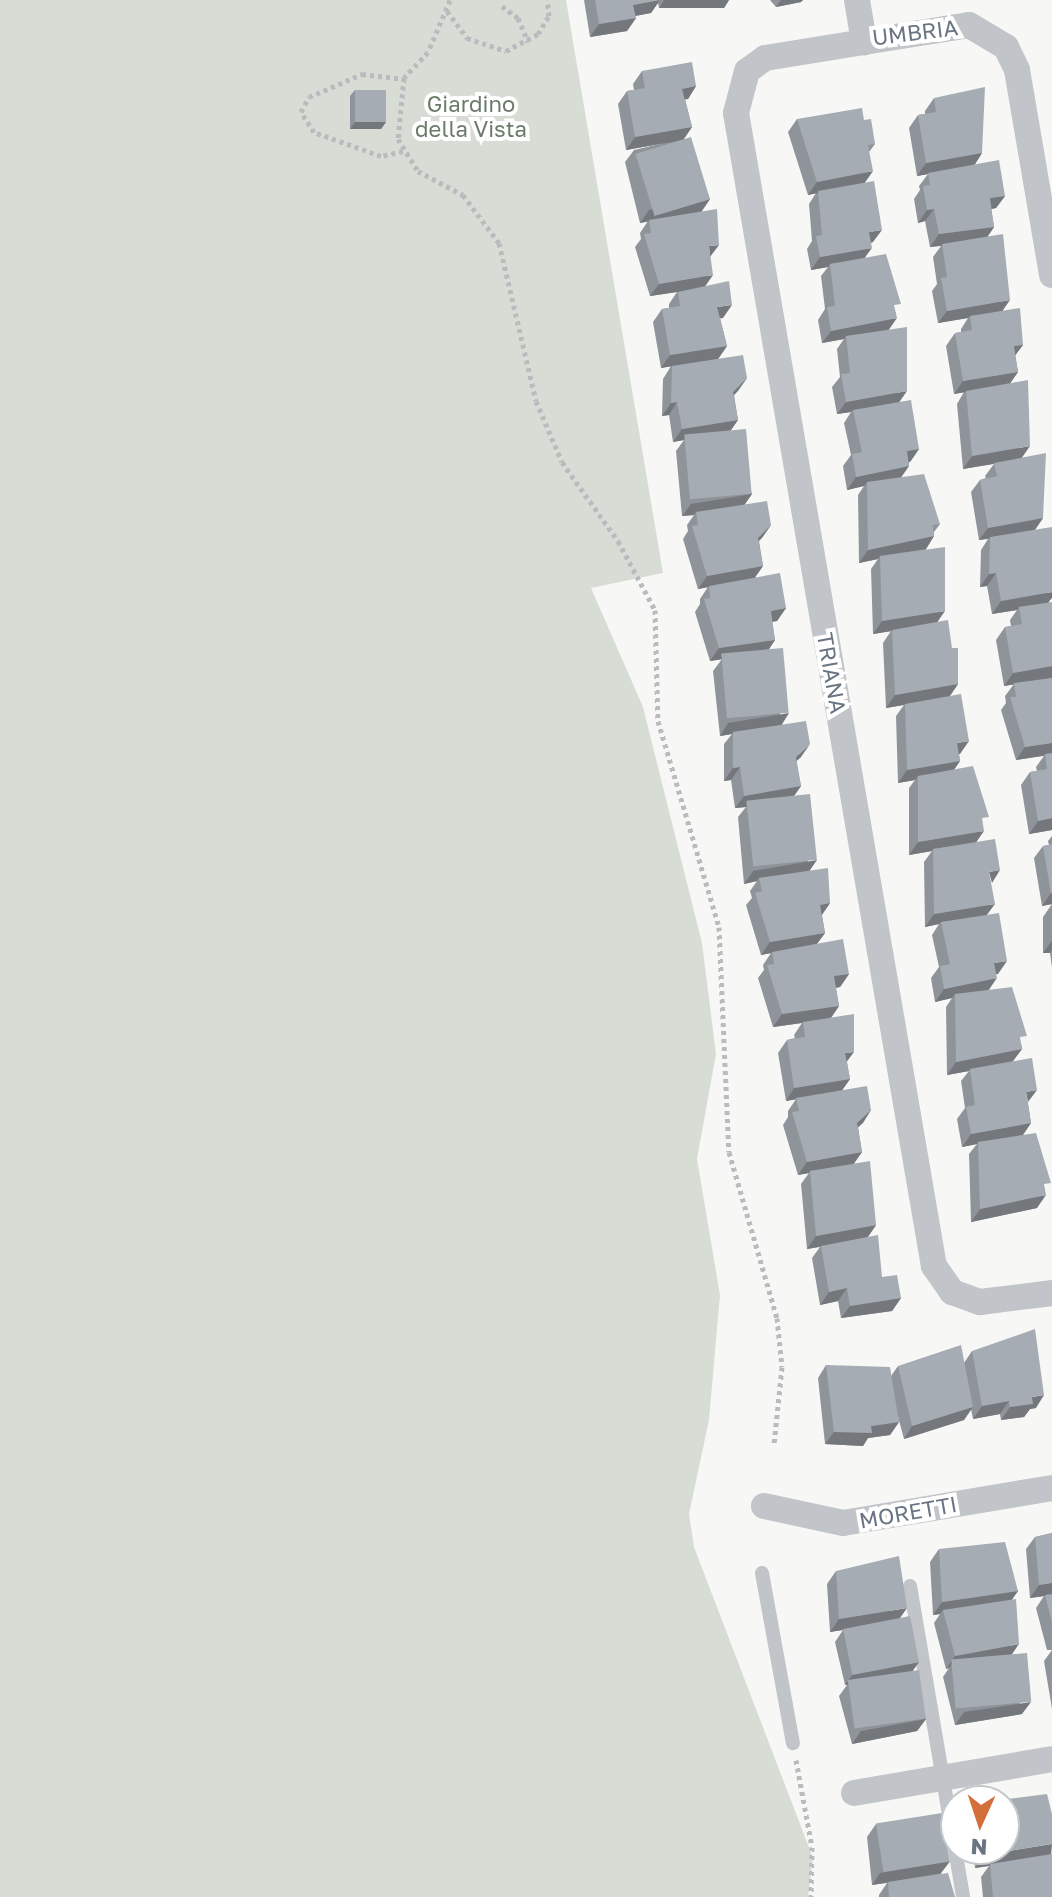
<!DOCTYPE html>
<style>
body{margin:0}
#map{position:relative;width:1052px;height:1897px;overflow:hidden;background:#f7f8f5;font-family:"Golos Text",sans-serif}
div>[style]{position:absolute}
.green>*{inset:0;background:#d7dcd5}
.path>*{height:5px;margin-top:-2.5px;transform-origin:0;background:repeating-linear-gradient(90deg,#b9bbbe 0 4px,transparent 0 8px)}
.service>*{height:14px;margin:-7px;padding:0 7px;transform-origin:7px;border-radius:7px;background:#c1c4c8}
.minor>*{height:26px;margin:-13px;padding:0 13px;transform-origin:13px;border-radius:13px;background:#c1c4c8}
.wall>*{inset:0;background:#8f949a}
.shaded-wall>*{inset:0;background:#74787d}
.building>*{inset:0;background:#a6acb3;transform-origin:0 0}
span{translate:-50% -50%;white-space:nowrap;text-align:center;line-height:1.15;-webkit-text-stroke:8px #fff;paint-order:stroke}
.street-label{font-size:22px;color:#6a7583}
.park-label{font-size:22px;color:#6a7b68}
.north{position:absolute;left:940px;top:1785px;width:80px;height:80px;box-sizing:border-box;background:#fff;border:2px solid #c3c8cd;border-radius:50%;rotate:183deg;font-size:22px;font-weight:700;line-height:32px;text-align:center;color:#6a7583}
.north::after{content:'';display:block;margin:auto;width:28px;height:36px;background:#d26f3b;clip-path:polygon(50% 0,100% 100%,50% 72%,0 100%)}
</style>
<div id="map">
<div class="green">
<div style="clip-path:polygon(0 0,566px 0,663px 573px,591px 588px,643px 707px,702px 943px,716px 1054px,697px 1159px,720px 1295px,709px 1420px,689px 1514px,694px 1547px,813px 1858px,808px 1897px,0 1897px)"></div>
</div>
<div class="path">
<div style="left:450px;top:0;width:56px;rotate:112.9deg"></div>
<div style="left:428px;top:52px;width:35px;rotate:133deg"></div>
<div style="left:404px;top:78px;width:61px;rotate:95.6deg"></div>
<div style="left:398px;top:139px;width:38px;rotate:58deg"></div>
<div style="left:418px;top:171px;width:51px;rotate:28.1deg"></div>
<div style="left:463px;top:195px;width:60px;rotate:53.1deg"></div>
<div style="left:499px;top:243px;width:162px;rotate:76.8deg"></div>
<div style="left:536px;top:401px;width:66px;rotate:66.9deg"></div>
<div style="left:562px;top:462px;width:97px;rotate:54.7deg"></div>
<div style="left:618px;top:541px;width:78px;rotate:61.8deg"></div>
<div style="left:655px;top:610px;width:111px;rotate:88.5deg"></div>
<div style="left:658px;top:721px;width:215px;rotate:73.5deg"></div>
<div style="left:719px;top:927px;width:225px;rotate:87.5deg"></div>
<div style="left:729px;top:1152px;width:173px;rotate:73.9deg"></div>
<div style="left:777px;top:1318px;width:49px;rotate:84.2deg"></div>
<div style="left:782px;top:1367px;width:78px;rotate:95.9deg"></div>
<div style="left:502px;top:6px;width:20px;rotate:37deg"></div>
<div style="left:518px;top:18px;width:26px;rotate:67deg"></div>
<div style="left:447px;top:11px;width:34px;rotate:53deg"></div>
<div style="left:467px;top:38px;width:41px;rotate:18.4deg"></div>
<div style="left:506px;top:51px;width:36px;rotate:-28deg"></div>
<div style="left:538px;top:34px;width:21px;rotate:-59deg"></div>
<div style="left:549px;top:16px;width:16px;rotate:-97deg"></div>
<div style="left:403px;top:151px;width:23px;rotate:167deg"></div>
<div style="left:381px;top:156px;width:71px;rotate:-160.3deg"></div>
<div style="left:314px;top:132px;width:24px;rotate:-123deg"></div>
<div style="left:301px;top:112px;width:17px;rotate:-62deg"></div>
<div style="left:309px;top:97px;width:58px;rotate:-23.5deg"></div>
<div style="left:362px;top:74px;width:42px;rotate:6.8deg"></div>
<div style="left:796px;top:1760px;width:88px;rotate:79.6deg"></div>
<div style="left:812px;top:1847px;width:50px;rotate:91.1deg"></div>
</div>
<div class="service">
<div style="left:762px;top:1573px;width:173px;rotate:79.7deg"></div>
<div style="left:910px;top:1586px;width:315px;rotate:80.3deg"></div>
</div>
<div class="minor">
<div style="left:857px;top:0;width:43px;rotate:80.5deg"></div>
<div style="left:864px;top:42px;width:106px;rotate:-9.2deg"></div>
<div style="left:969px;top:25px;width:43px;rotate:30.7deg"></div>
<div style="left:1006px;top:47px;width:25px;rotate:64deg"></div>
<div style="left:1017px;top:70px;width:208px;rotate:80.3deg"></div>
<div style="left:864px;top:42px;width:100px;rotate:170.8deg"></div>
<div style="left:765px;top:58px;width:22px;rotate:144deg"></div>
<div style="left:747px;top:71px;width:43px;rotate:104.7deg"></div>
<div style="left:736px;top:113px;width:1170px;rotate:80.26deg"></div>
<div style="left:934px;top:1266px;width:32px;rotate:55deg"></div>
<div style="left:952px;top:1292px;width:30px;rotate:20deg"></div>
<div style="left:980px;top:1302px;width:73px;rotate:-7.1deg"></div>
<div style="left:764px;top:1506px;width:81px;rotate:12.1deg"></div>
<div style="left:843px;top:1523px;width:212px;rotate:-9.5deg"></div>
<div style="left:854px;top:1793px;width:201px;rotate:-9.7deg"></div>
</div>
<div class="wall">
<div style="clip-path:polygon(584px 0,729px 0,724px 8px,659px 8px,658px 3px,651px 13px,635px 16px,636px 18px,627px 31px,590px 37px)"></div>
<div style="clip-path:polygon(770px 0,803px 0,801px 2px,776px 7px)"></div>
<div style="clip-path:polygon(642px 71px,696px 86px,688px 99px,685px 99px,692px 127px,684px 139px,710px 199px,702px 211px,710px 257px,705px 286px,723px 318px,720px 318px,727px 346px,718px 359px,747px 378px,734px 395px,738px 420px,730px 431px,752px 494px,744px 505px,771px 525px,759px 541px,763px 566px,755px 577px,786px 608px,777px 621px,772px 622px,775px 640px,768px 651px,782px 724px,801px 757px,796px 761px,801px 786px,793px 797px,810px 871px,830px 903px,822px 915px,825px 933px,817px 944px,849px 974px,840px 987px,836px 988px,839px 1006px,831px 1018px,847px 1062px,850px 1079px,842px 1090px,871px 1110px,858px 1127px,862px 1152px,854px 1163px,876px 1225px,868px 1237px,882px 1277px,901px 1298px,892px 1311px,841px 1318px,838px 1301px,820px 1305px,812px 1258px,820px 1247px,807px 1249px,801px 1184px,809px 1173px,798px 1175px,783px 1125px,788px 1117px,788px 1111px,796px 1099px,786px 1101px,778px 1053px,787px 1040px,795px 1038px,794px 1035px,802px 1023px,773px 1027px,758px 978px,764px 970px,763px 965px,771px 953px,761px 955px,746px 905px,752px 898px,750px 891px,757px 881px,744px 884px,738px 817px,746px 807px,735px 808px,731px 780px,724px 781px,724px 744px,732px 734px,720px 736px,713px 671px,722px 659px,710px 661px,695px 612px,700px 604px,700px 599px,708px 587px,698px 589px,683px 539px,688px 531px,687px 525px,694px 515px,682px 516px,676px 451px,684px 440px,673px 442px,669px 415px,662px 416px,663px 379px,671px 366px,661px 368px,653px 322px,662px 309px,669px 308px,669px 304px,677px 292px,650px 296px,635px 247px,641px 239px,640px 233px,648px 221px,640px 223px,625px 162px,634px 150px,664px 143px,626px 150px,618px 104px,627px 91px,634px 90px,633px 84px)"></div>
<div style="clip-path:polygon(355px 90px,386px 122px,381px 129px,350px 129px,350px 96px)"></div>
<div style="clip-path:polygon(934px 98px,982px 153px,974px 165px,1005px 196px,996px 208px,991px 209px,994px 227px,988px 236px,1003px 311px,1023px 345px,1015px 355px,1018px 372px,1010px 383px,1021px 458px,1043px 518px,1035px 530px,1049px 602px,1052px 678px,1052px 830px,1029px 834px,1021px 785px,1030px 772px,1037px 771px,1036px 767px,1044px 756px,1016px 760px,1001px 710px,1006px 703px,1005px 696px,1014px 684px,1004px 686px,996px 640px,1005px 627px,1011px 626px,1010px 620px,1017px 610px,992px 614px,987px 586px,980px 587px,981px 550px,988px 539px,979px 540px,971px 492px,980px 480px,986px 478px,985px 476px,994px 464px,963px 469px,957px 404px,964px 392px,954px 394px,946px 346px,955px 333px,961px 332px,961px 329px,968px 318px,938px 323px,932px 291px,937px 284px,933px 257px,941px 246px,930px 247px,925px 221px,918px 223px,914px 199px,920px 190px,919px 186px,928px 174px,917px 176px,909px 128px,918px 115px,925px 114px,925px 111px)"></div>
<div style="clip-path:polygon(797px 119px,864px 120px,875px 144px,869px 152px,864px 183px,873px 242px,871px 243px,865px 258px,896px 313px,888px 330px,899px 402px,919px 449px,910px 462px,909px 462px,909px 466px,901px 477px,940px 524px,934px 532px,934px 536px,926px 549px,938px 622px,958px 684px,950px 696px,960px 754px,959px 754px,960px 761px,954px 770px,983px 825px,976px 842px,991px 883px,987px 915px,998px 974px,996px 974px,989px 990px,1021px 1044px,1022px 1049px,1013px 1061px,1028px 1103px,1031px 1123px,1023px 1135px,1045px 1190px,1037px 1208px,971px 1222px,969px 1154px,977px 1144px,962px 1147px,957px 1119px,965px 1108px,961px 1081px,969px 1071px,947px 1075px,946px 1007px,952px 998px,935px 1002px,931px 978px,939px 967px,932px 935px,939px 924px,925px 927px,924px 862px,932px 851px,909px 855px,909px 788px,915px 780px,898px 783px,896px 716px,904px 705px,886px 708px,883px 643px,891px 631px,873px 634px,871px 569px,878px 559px,859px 563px,858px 495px,864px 486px,847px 490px,843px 466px,851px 455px,844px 423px,851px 412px,837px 414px,832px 387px,840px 377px,837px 349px,844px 339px,822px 343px,818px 320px,825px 309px,821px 276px,828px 267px,811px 270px,807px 249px,812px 241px,809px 204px,816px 193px,808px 195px,788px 132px)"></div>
<div style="clip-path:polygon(1052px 836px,1052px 968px,1050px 953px,1043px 953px,1043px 917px,1052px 904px,1042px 906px,1034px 858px,1043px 846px,1049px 845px,1048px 841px)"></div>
<div style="clip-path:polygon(972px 1351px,1036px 1408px,1030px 1409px,1024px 1417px,1001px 1420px,1000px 1414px,973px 1419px,971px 1409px,964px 1420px,904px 1439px,897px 1413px,899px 1422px,890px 1435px,868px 1438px,863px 1446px,825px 1444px,818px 1378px,826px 1365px,891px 1376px,898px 1366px,964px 1363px)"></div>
<div style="clip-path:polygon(1052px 1533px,1052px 1709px,1044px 1661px,1052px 1650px,1047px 1650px,1036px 1608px,1044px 1596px,1030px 1598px,1026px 1549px,1035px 1537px)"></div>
<div style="clip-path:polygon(939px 1549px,1018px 1591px,1011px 1600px,1010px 1656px,1022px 1714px,955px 1725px,943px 1677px,949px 1668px,946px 1669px,934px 1623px,940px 1614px,933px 1615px,930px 1562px)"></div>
<div style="clip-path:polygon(836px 1571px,900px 1618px,912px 1671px,926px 1719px,917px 1731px,852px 1744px,839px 1696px,847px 1685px,845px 1685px,835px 1642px,843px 1630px,830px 1632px,827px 1584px)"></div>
<div style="clip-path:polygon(876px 1824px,950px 1861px,941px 1873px,955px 1897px,879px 1897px,879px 1895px,887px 1883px,872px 1885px,867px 1837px)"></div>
<div style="clip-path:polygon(973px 1849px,1004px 1849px,1052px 1897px,983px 1897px,981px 1877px,989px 1866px,975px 1868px)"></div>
</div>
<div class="shaded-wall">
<div style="clip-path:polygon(660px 0,651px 13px,624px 18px,633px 5px)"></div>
<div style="clip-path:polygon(664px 0,729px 0,724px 8px,659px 8px)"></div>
<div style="clip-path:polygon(781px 0,803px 0,801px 2px,776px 7px)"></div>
<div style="clip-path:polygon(636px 18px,627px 31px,590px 37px,599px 24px)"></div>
<div style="clip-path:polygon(696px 86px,688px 99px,673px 102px,682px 89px)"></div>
<div style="clip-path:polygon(355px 122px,386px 122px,381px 129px,350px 129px)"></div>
<div style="clip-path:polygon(692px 127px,683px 140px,626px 150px,635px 137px)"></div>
<div style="clip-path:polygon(982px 153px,974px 166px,917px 176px,926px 163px)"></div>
<div style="clip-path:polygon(873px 171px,864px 184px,808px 195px,817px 182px)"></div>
<div style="clip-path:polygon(1005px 196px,996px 208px,981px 211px,990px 198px)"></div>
<div style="clip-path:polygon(710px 199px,701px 212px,640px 223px,649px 210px)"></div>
<div style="clip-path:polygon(934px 209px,925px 221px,918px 223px,927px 210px)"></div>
<div style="clip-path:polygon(994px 227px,985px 240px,930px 247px,939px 234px)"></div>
<div style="clip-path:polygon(882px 230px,873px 242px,860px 245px,869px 232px)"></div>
<div style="clip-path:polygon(719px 245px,710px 257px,709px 246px)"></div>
<div style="clip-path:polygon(872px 248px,863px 260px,830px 264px,828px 267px,811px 270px,820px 257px)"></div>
<div style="clip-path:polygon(713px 275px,704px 288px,650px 296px,659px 284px)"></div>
<div style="clip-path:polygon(1010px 300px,1001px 313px,970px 316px,968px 318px,938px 323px,947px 311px)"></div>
<div style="clip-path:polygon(732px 305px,723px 318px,708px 320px,717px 307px)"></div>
<div style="clip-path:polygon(897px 318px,888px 331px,846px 336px,844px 339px,822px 343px,831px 331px)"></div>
<div style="clip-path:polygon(1023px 345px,1014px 357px,1014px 346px)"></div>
<div style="clip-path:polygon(727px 346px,718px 359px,661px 368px,670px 355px)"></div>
<div style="clip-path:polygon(1018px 372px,1009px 385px,954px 394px,963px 381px)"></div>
<div style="clip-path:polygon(747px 378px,738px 391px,724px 405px,733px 392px)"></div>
<div style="clip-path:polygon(907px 391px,898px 404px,853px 410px,851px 412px,837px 414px,846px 402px)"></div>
<div style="clip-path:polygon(677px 402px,669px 415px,662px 416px,671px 403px)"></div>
<div style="clip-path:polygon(738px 420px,729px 433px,685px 438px,684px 440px,673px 442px,682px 429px)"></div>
<div style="clip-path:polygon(1030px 446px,1021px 459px,963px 469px,972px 456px)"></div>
<div style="clip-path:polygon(919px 449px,910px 462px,898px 464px,907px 451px)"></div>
<div style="clip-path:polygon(909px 466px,900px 479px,867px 482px,864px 486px,847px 490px,856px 477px)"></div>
<div style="clip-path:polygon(752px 494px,743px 507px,696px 512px,694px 515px,682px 516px,691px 504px)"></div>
<div style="clip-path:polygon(1043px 518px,1034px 531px,979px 540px,988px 528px)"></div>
<div style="clip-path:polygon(771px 525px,762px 538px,749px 550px,758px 538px)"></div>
<div style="clip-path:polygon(934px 536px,926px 549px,880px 556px,878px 559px,859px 563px,868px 550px)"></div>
<div style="clip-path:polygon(763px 566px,754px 579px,698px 589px,707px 576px)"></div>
<div style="clip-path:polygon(996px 573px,987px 586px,980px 587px,989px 574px)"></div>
<div style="clip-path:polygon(1052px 592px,1052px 598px,1047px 604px,1019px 607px,1017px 610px,992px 614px,1001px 601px)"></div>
<div style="clip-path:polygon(786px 608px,777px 621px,762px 623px,771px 611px)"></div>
<div style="clip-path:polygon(945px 611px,936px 624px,873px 634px,882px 621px)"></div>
<div style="clip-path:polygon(775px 640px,766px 653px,710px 661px,719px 648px)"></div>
<div style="clip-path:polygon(1052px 666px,1052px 678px,1004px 686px,1013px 673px)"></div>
<div style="clip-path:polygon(958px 684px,949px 697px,886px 708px,895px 695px)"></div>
<div style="clip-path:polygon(789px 713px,781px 726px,733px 732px,732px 734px,720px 736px,728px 723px)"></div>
<div style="clip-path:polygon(969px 741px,960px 754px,948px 756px,957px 743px)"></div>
<div style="clip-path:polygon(1052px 743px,1052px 754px,1016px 760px,1025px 747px)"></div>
<div style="clip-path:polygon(810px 744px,801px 757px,787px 770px,796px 757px)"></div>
<div style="clip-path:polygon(960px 761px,951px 774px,918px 776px,915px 780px,898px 783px,907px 770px)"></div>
<div style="clip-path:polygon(740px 767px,731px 780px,724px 781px,733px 768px)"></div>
<div style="clip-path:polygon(801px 786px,792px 799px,747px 805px,746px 807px,735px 808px,744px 796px)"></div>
<div style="clip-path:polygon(1052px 818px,1052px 830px,1029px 834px,1038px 821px)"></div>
<div style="clip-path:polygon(984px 831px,975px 844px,933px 849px,932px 851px,909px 855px,918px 842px)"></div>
<div style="clip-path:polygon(817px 860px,808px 873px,759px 878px,757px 881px,744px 884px,753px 871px)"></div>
<div style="clip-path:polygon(1000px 870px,992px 883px,989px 872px)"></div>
<div style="clip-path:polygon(1051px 893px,1052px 893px,1052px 904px,1042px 906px)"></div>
<div style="clip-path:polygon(830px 903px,821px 916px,820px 905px)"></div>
<div style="clip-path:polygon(995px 904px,986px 916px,941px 922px,939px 924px,925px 927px,934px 914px)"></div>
<div style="clip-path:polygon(825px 933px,816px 945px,761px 955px,770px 942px)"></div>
<div style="clip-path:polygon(1052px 941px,1052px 949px,1050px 953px,1043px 953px)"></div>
<div style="clip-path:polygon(1007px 961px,998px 974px,985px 976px,994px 963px)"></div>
<div style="clip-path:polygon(849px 974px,840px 987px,825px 989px,834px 976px)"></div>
<div style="clip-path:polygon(997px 978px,988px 991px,955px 994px,952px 998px,935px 1002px,944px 989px)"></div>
<div style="clip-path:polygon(839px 1006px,830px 1019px,773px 1027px,782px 1014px)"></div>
<div style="clip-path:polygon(1022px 1049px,1013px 1061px,970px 1069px,969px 1071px,947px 1075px,956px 1062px)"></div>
<div style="clip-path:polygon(854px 1052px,845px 1064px,845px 1053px)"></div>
<div style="clip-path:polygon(850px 1079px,841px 1092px,786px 1101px,794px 1088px)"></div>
<div style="clip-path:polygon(1037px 1090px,1028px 1102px,1026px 1092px)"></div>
<div style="clip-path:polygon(871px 1110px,863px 1123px,848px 1136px,857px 1123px)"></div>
<div style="clip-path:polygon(1031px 1123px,1022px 1136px,978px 1142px,977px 1144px,962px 1147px,971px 1134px)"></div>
<div style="clip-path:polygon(862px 1152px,853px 1165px,810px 1171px,809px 1173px,798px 1175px,807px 1162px)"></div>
<div style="clip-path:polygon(1046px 1195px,1037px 1208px,971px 1222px,980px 1209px)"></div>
<div style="clip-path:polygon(876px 1225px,867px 1238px,807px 1249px,816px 1236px)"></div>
<div style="clip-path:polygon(847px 1288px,838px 1301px,820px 1305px,829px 1292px)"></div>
<div style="clip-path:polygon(901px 1298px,892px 1311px,841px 1318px,850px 1306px)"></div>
<div style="clip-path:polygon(1044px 1395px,1036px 1408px,1030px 1409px,1024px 1417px,1001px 1420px,1010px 1407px,1032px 1397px)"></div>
<div style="clip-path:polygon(1009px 1401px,1000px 1414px,973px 1419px,982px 1406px)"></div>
<div style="clip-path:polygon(973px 1407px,964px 1420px,904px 1439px,912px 1426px)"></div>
<div style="clip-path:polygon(899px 1422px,890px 1435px,868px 1438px,863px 1446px,825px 1444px,834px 1432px)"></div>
<div style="clip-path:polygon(1052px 1583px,1052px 1595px,1030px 1598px,1039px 1585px)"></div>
<div style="clip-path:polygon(1018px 1591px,1009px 1604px,943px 1610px,940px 1614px,933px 1615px,942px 1602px)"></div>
<div style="clip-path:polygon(907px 1608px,898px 1621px,830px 1632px,839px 1619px)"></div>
<div style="clip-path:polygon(1019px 1644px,1010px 1657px,952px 1664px,949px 1668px,946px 1669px,955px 1656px)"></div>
<div style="clip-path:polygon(919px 1662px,910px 1675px,845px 1685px,854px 1672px)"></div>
<div style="clip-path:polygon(1031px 1702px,1022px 1714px,955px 1725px,964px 1712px)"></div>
<div style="clip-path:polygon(926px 1719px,917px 1731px,852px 1744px,861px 1731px)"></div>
<div style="clip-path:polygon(1052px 1844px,1051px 1856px,975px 1868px,984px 1855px)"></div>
<div style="clip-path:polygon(950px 1861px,941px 1873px,872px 1885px,880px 1873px)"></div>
</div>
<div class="building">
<div style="clip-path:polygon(595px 0,660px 0,633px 5px,636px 18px,599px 24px)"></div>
<div style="clip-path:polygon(692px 62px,696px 86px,682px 89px,692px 127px,635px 137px,627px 91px,645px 88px,642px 71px)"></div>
<div style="clip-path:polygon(985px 87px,982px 153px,926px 163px,918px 115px,936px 112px,934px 98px)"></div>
<div style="left:355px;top:90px;width:31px;height:32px"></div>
<div style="clip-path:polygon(862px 108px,864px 120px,871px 119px,875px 144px,868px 145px,873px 171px,817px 182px,797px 119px)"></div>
<div style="left:691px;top:137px;width:65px;height:58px;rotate:73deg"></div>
<div style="clip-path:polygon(999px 160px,1005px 196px,990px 198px,994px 227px,939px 234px,934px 209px,927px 210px,923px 186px,930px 185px,928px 173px)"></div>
<div style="clip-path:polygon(874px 181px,882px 230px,869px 232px,872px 248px,820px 257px,816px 236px,822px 235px,818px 191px)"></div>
<div style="clip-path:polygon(717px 209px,719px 245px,709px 246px,713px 275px,659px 284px,644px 234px,651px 233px,649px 220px)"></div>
<div style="clip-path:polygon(1003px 234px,1010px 300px,947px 311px,941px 278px,947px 277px,942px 244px)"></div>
<div style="clip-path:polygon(886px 254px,901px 304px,894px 305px,897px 318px,831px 331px,827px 307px,835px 306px,830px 264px)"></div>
<div style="clip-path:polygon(729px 281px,732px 305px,717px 307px,727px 346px,670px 355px,662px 309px,680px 306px,678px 292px)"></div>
<div style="clip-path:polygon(1020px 308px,1023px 345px,1014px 346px,1018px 372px,963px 381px,955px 333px,972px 330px,970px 316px)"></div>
<div style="clip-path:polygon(907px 327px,907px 391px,846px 402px,841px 374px,850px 373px,846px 336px)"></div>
<div style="clip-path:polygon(743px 355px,747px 378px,733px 392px,738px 420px,682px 429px,677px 402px,671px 403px,672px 366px)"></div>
<div style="clip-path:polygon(1028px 380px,1030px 446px,972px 456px,966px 391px)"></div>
<div style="clip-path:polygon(911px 400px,919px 449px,907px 451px,909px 466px,856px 477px,852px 454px,862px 452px,853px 410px)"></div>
<div style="left:746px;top:429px;width:65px;height:62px;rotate:85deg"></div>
<div style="clip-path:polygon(1046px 453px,1043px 518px,988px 528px,980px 480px,997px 476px,994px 463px)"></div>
<div style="clip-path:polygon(924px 474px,940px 524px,933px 525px,934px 536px,868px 550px,867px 482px)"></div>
<div style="clip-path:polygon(767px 501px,771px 525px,758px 538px,763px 566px,707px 576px,692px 526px,698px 525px,696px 512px)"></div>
<div style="clip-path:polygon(1052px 527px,1052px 592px,1001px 601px,996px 573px,989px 574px,990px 537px)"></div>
<div style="clip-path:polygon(945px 547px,945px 611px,882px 621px,880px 556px)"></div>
<div style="clip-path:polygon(780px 573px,786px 608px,771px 611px,775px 640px,719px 648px,704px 599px,710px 598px,709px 586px)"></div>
<div style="clip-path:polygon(1052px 602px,1052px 666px,1013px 673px,1005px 627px,1022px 624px,1019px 607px)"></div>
<div style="clip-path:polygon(948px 620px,952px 648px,958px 648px,958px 684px,895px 695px,892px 630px)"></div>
<div style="left:783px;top:648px;width:65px;height:62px;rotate:85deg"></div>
<div style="clip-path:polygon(1052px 678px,1052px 743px,1025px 747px,1010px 697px,1016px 697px,1014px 683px)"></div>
<div style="clip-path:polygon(961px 694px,969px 741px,957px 743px,960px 761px,907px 770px,905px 704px)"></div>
<div style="clip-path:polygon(806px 721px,810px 744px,796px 757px,801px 786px,744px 796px,740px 767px,733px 768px,733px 732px)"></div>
<div style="clip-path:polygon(1052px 753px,1052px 818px,1038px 821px,1030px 772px,1047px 769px,1045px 754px)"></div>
<div style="clip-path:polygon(973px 766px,989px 817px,982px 818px,984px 831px,918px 842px,918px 776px)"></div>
<div style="left:810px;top:794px;width:66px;height:64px;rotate:84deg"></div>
<div style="clip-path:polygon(995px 839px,1000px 870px,989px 872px,995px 904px,934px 914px,933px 849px)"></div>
<div style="clip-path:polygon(1052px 844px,1052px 893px,1051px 893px,1043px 846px)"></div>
<div style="clip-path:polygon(828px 868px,830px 903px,820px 905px,825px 933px,770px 942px,755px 893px,762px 891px,759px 878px)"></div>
<div style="clip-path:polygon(999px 913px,1007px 961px,994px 963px,997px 978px,944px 989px,940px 966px,950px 964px,941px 922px)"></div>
<div style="clip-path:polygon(843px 939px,849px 974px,834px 976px,839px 1006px,782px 1014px,767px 965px,774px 964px,772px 952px)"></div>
<div style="clip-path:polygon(1012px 987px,1027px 1036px,1020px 1037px,1022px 1049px,956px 1062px,955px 994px)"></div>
<div style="clip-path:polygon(854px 1014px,854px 1052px,845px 1053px,850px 1079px,794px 1088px,787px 1040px,805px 1037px,803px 1022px)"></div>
<div style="clip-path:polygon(1032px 1058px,1037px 1090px,1026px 1092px,1031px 1123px,971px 1134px,966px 1107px,975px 1105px,970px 1069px)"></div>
<div style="clip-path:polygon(867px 1086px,871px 1110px,857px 1123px,862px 1152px,807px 1162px,792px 1112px,799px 1111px,796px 1098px)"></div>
<div style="clip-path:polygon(1036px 1133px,1051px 1183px,1044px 1184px,1046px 1195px,980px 1209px,978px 1142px)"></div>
<div style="clip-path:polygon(870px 1161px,876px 1225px,816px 1236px,810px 1171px)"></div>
<div style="clip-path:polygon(878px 1235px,882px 1277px,897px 1275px,901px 1298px,850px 1306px,847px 1288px,829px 1292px,821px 1246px)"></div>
<div style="clip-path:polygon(1035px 1329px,1044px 1395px,1032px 1397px,1033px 1404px,1010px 1407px,1009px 1401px,982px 1406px,972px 1351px)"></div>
<div style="clip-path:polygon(961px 1345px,973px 1407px,912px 1426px,898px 1366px)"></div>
<div style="clip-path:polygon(826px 1365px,890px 1367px,899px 1422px,871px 1426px,872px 1433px,834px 1432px)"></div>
<div style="clip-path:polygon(1052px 1533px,1052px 1583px,1039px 1585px,1035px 1537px)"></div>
<div style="clip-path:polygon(1005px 1542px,1018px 1591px,942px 1602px,939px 1549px)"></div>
<div style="clip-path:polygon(899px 1556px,907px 1608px,839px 1619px,836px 1571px)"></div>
<div style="clip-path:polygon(1052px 1594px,1052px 1622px,1045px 1595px)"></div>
<div style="clip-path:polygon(1016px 1599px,1019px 1644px,955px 1656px,943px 1610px)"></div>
<div style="left:910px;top:1616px;width:47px;height:68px;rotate:79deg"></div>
<div style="left:1027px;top:1653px;width:49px;height:76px;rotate:85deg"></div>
<div style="left:919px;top:1670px;width:49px;height:72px;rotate:82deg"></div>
<div style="clip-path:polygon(1047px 1794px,1052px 1814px,1052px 1844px,984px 1855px,983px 1849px,1004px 1849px,1004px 1801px,992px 1801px)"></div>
<div style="left:942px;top:1813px;width:49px;height:67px;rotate:81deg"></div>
<div style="clip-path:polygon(1052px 1854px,1052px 1897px,993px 1897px,990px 1864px)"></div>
<div style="clip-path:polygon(948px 1873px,955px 1897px,889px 1897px,888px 1882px)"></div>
</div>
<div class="street-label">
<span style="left:915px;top:32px;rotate:-7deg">UMBRIA</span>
<span style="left:832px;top:673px;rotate:80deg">TRIANA</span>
<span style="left:908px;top:1512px;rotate:-10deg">MORETTI</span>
</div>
<div class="park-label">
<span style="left:471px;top:116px">Giardino<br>della Vista</span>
</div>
<div class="north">N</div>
</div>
